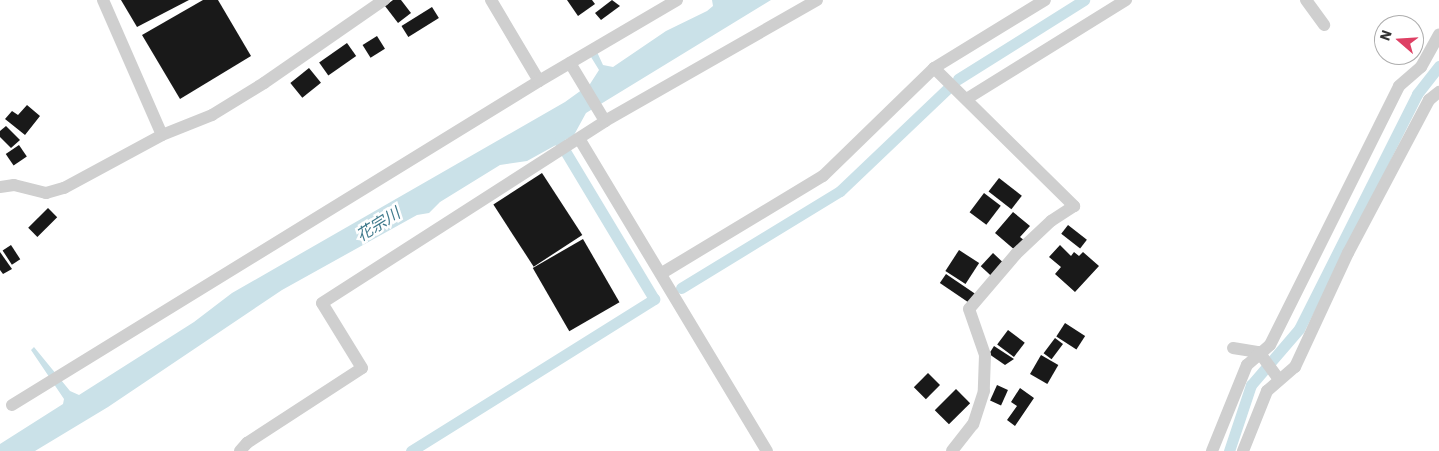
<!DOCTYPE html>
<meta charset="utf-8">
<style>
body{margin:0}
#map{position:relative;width:1439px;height:451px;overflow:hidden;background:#fff;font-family:"IBM Plex Sans","Noto Sans JP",sans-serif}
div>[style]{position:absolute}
.water>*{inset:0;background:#cae1e8}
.canal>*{height:11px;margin:-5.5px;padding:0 5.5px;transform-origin:5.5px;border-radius:5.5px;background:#cae1e8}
.building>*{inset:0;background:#191919;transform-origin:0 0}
.street>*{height:12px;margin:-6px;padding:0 6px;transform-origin:6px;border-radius:6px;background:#cfcfcf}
span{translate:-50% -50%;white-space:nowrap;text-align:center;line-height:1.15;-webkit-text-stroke:5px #fff;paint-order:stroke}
.water-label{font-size:16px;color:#407a8c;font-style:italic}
.north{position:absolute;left:1374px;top:15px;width:50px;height:50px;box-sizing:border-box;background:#fff;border:1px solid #adadad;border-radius:50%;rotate:289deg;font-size:14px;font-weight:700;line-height:20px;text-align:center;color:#323232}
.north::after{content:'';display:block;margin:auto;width:18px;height:22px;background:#de4064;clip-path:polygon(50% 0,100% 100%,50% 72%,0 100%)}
</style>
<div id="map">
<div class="water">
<div style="clip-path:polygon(712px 0,771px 0,586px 113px,574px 135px,527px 161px,500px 165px,440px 202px,429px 213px,417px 215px,282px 290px,108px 407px,35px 451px,0 451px,0 444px,63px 404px,64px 399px,31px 350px,34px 347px,70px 391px,79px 395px,194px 322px,232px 293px,565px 102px,590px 84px,599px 70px,591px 57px,597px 52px,603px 65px,613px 67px,666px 31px,707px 11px,713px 6px)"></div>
</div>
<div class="canal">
<div style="left:958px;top:79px;width:149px;rotate:-32.1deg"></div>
<div style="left:681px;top:288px;width:186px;rotate:-31.4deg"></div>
<div style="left:840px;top:191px;width:149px;rotate:-43.6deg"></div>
<div style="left:411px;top:451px;width:287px;rotate:-32deg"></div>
<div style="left:654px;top:299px;width:184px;rotate:-121deg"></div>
<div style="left:1229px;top:451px;width:70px;rotate:-71.6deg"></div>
<div style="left:1251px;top:385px;width:74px;rotate:-49.4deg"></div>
<div style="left:1299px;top:329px;width:263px;rotate:-63.3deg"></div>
<div style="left:1417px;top:94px;width:36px;rotate:-52deg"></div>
</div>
<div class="building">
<div style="clip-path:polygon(121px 0,189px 0,137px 27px)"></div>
<div style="clip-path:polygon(203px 0,218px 0,251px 56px,180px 99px,142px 35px)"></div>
<div style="clip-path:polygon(393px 0,401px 0,411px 13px,398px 23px,385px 6px)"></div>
<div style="clip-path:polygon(567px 0,592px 0,595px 4px,578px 16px)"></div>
<div style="clip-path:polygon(612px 0,620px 6px,601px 20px,595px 13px)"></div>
<div style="left:432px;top:7px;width:13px;height:36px;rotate:58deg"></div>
<div style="left:377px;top:36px;width:15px;height:17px;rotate:58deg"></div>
<div style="left:347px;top:43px;width:16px;height:34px;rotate:55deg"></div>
<div style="left:309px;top:68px;width:19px;height:24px;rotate:51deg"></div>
<div style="clip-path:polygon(27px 105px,40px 116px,25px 135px,5px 119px,12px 111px,18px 115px)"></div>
<div style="clip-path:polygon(6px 126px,20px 140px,11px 148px,0 137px,0 131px)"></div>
<div style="left:19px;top:145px;width:14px;height:16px;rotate:56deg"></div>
<div style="left:542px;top:173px;width:74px;height:58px;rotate:57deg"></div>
<div style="left:999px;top:178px;width:29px;height:17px;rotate:38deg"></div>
<div style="left:984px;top:193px;width:21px;height:24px;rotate:37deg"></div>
<div style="left:48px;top:208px;width:13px;height:28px;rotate:45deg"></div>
<div style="clip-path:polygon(1013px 212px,1030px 226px,1020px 237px,1025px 241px,1016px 251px,995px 233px)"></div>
<div style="left:1068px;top:225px;width:24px;height:11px;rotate:38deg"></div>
<div style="left:583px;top:239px;width:73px;height:58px;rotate:60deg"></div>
<div style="left:11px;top:245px;width:17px;height:10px;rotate:57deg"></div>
<div style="clip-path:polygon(1060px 245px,1071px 256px,1074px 252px,1079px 256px,1083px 252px,1099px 266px,1075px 292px,1055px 274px,1061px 267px,1049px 257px)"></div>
<div style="left:959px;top:250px;width:24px;height:25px;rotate:33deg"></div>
<div style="clip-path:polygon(0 252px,12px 269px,3px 274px,0 270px)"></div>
<div style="left:993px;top:253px;width:16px;height:18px;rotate:43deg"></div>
<div style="left:946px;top:274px;width:36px;height:11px;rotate:34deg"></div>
<div style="left:1065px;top:323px;width:24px;height:16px;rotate:33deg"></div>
<div style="left:1008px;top:330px;width:21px;height:18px;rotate:37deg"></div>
<div style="left:1055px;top:338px;width:10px;height:19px;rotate:37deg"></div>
<div style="clip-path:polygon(994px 346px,1014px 359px,1005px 365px,989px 354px)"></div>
<div style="left:1041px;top:355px;width:20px;height:22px;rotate:30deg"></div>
<div style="left:928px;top:373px;width:17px;height:20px;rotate:45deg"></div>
<div style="left:997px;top:385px;width:12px;height:17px;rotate:24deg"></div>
<div style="clip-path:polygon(1020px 388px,1034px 398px,1015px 426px,1007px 420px,1017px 406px,1011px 402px)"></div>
<div style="left:956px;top:389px;width:20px;height:30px;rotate:45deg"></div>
</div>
<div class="street">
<div style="left:103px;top:0;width:147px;rotate:66.4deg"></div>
<div style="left:491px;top:0;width:94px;rotate:59.3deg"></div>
<div style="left:1306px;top:0;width:31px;rotate:54deg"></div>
<div style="left:570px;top:63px;width:68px;rotate:58.9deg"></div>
<div style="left:934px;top:68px;width:197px;rotate:44.6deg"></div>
<div style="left:1074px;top:206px;width:27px;rotate:147deg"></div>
<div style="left:1051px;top:221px;width:48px;rotate:136.7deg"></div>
<div style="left:1016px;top:254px;width:72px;rotate:130.5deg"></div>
<div style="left:969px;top:309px;width:49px;rotate:70.8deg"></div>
<div style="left:985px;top:355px;width:36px;rotate:92deg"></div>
<div style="left:984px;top:391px;width:35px;rotate:108deg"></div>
<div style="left:973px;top:424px;width:34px;rotate:128deg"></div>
<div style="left:968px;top:98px;width:186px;rotate:-31.8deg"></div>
<div style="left:580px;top:140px;width:363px;rotate:59deg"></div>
<div style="left:0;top:187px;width:14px;rotate:-8deg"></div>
<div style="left:14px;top:185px;width:33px;rotate:14deg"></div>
<div style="left:46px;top:193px;width:19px;rotate:-16deg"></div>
<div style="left:64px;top:188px;width:111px;rotate:-28.4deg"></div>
<div style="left:162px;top:135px;width:54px;rotate:-21.8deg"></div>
<div style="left:212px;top:115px;width:61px;rotate:-31.6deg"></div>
<div style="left:264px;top:83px;width:146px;rotate:-34.7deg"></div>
<div style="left:662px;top:273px;width:188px;rotate:-31.1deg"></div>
<div style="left:823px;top:176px;width:155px;rotate:-44.2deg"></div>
<div style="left:934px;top:68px;width:130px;rotate:-31.5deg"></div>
<div style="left:1233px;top:348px;width:26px;rotate:9deg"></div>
<div style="left:1259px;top:352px;width:34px;rotate:54deg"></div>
<div style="left:12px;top:405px;width:619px;rotate:-31.58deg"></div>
<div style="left:539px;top:81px;width:160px;rotate:-30.4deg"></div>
<div style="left:240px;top:451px;width:11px;rotate:-49deg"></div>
<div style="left:247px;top:443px;width:137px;rotate:-33.1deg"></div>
<div style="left:362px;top:368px;width:76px;rotate:-121.6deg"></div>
<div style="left:322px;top:303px;width:336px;rotate:-32.7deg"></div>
<div style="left:605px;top:121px;width:244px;rotate:-29.7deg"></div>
<div style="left:1212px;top:451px;width:93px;rotate:-67.9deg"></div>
<div style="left:1247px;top:365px;width:30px;rotate:-41deg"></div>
<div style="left:1270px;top:345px;width:289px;rotate:-63.5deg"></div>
<div style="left:1399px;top:86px;width:29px;rotate:-41deg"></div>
<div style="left:1421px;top:67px;width:37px;rotate:-61deg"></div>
<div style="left:1243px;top:451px;width:65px;rotate:-68.2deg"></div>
<div style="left:1267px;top:391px;width:37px;rotate:-41deg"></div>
<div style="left:1295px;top:367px;width:126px;rotate:-65.1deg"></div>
<div style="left:1348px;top:253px;width:173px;rotate:-62.1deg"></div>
<div style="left:1429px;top:100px;width:13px;rotate:-39deg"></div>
</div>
<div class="water-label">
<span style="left:378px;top:224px;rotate:-32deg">花宗川</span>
</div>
<div class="north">N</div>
</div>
